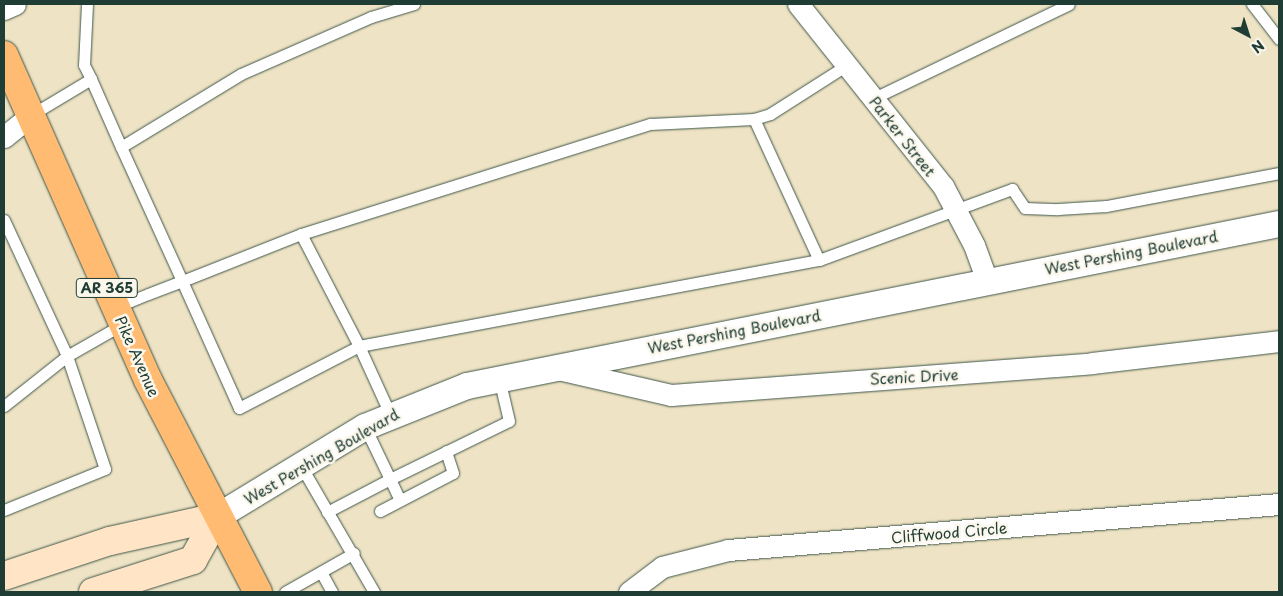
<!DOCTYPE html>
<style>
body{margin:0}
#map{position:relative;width:1283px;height:596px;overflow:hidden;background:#eee3c4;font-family:"Playpen Sans",sans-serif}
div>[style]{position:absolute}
.roads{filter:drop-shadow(0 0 1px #3e564a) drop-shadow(0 0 1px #3e564a)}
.service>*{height:11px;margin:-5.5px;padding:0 5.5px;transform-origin:5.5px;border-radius:5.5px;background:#fff}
.minor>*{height:21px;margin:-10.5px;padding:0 10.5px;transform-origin:10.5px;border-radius:10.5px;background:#fff}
.tertiary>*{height:26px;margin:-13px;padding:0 13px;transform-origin:13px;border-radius:13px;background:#fff}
.secondary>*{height:28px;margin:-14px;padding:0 14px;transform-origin:14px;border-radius:14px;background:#ffe4c6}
.primary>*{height:28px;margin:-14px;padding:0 14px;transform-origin:14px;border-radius:14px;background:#ffbb71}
span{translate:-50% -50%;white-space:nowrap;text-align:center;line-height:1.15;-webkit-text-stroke:5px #fbf7ec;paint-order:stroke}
.shield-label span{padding:1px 4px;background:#fbf7ec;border:1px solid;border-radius:4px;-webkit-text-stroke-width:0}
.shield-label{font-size:14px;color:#1f3d34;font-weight:700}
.street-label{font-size:15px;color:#1f3d34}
.frame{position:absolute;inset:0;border:5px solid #1f3d34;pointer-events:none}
.north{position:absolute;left:1223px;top:10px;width:50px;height:50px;-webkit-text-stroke:4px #fbf7ec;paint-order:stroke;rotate:140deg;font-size:14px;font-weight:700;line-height:20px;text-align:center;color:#1f3d34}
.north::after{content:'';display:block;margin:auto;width:18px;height:22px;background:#1f3d34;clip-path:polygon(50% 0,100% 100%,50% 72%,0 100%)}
</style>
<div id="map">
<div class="roads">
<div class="service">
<div style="left:87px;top:4px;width:61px;rotate:92.8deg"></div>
<div style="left:84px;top:65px;width:16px;rotate:63deg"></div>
<div style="left:91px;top:79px;width:74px;rotate:66.2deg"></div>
<div style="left:121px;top:147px;width:147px;rotate:65.5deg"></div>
<div style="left:182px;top:281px;width:139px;rotate:65.8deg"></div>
<div style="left:239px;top:408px;width:135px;rotate:-27.3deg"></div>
<div style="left:359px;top:346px;width:126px;rotate:-117.4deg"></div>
<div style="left:301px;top:234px;width:128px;rotate:158.4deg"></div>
<div style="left:182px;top:281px;width:36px;rotate:159deg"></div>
<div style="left:148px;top:294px;width:35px;rotate:158deg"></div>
<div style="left:1252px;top:4px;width:44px;rotate:52.4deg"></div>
<div style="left:874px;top:98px;width:216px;rotate:-25.7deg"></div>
<div style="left:31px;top:115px;width:70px;rotate:-31deg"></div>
<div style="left:754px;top:119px;width:155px;rotate:65.3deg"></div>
<div style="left:121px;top:147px;width:140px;rotate:-31.3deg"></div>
<div style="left:241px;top:74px;width:142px;rotate:-23.7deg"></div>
<div style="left:371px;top:17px;width:45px;rotate:-16.8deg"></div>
<div style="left:4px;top:220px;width:150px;rotate:65.1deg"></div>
<div style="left:67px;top:356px;width:64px;rotate:-29.7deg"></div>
<div style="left:301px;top:234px;width:366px;rotate:-17.5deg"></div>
<div style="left:650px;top:124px;width:104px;rotate:-2.8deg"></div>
<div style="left:754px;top:119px;width:17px;rotate:-17deg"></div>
<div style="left:770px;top:114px;width:91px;rotate:-32.5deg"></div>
<div style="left:4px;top:406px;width:80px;rotate:-38.4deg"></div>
<div style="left:67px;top:356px;width:119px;rotate:71.4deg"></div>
<div style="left:105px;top:469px;width:109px;rotate:157.9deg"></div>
<div style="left:390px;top:414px;width:75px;rotate:-114.5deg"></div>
<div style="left:359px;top:346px;width:468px;rotate:-10.6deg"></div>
<div style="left:819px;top:260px;width:206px;rotate:-20.2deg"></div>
<div style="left:1012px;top:189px;width:23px;rotate:56deg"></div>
<div style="left:1025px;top:208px;width:33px;rotate:2deg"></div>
<div style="left:1058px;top:209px;width:48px;rotate:-3.6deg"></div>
<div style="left:1106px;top:206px;width:176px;rotate:-10.8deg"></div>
<div style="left:365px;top:427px;width:58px;rotate:64.3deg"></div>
<div style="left:390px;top:479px;width:132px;rotate:-26deg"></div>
<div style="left:509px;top:421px;width:44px;rotate:-103.1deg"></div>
<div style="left:301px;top:466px;width:146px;rotate:59.9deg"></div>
<div style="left:380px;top:511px;width:82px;rotate:-27.5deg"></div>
<div style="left:453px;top:473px;width:23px;rotate:-108deg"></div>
<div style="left:327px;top:512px;width:71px;rotate:-27.6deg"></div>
<div style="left:390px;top:479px;width:23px;rotate:65deg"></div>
<div style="left:321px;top:572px;width:23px;rotate:61deg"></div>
<div style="left:285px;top:592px;width:79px;rotate:-29.5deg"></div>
</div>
<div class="minor">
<div style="left:798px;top:4px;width:233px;rotate:51.5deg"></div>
<div style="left:943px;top:186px;width:67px;rotate:62.3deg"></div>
<div style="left:974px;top:245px;width:38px;rotate:70deg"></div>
<div style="left:4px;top:9px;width:12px;rotate:-24deg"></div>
<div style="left:4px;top:137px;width:35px;rotate:-39deg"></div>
<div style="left:558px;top:369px;width:116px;rotate:13deg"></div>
<div style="left:671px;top:395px;width:422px;rotate:-4.3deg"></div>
<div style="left:1092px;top:363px;width:188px;rotate:-6.7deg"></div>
<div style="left:629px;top:592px;width:41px;rotate:-37.1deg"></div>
<div style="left:662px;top:567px;width:68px;rotate:-14.4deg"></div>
<div style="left:728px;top:550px;width:553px;rotate:-4.77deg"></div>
</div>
<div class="tertiary">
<div style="left:217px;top:517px;width:173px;rotate:-31.3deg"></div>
<div style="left:365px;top:427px;width:110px;rotate:-21.9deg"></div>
<div style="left:467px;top:386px;width:828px;rotate:-11.28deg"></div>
</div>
<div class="secondary">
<div style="left:4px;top:576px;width:112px;rotate:-18.3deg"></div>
<div style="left:110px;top:541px;width:110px;rotate:-12.6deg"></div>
<div style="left:93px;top:592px;width:105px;rotate:-17.7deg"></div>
<div style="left:193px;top:560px;width:49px;rotate:-60.8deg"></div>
</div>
<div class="primary">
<div style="left:4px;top:55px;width:355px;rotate:66.1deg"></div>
<div style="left:148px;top:380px;width:239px;rotate:62.6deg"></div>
</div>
</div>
<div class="shield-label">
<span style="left:107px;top:288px">AR 365</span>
</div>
<div class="street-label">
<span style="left:903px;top:136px;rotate:52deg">Parker Street</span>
<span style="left:1131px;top:252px;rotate:-11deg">West Pershing Boulevard</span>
<span style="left:734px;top:331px;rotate:-11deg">West Pershing Boulevard</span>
<span style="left:138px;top:356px;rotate:66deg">Pike Avenue</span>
<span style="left:914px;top:376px;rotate:-3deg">Scenic Drive</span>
<span style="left:321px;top:456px;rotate:-30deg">West Pershing Boulevard</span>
<span style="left:949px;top:532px;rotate:-5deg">Cliffwood Circle</span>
</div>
<div class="frame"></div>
<div class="north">N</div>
</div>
